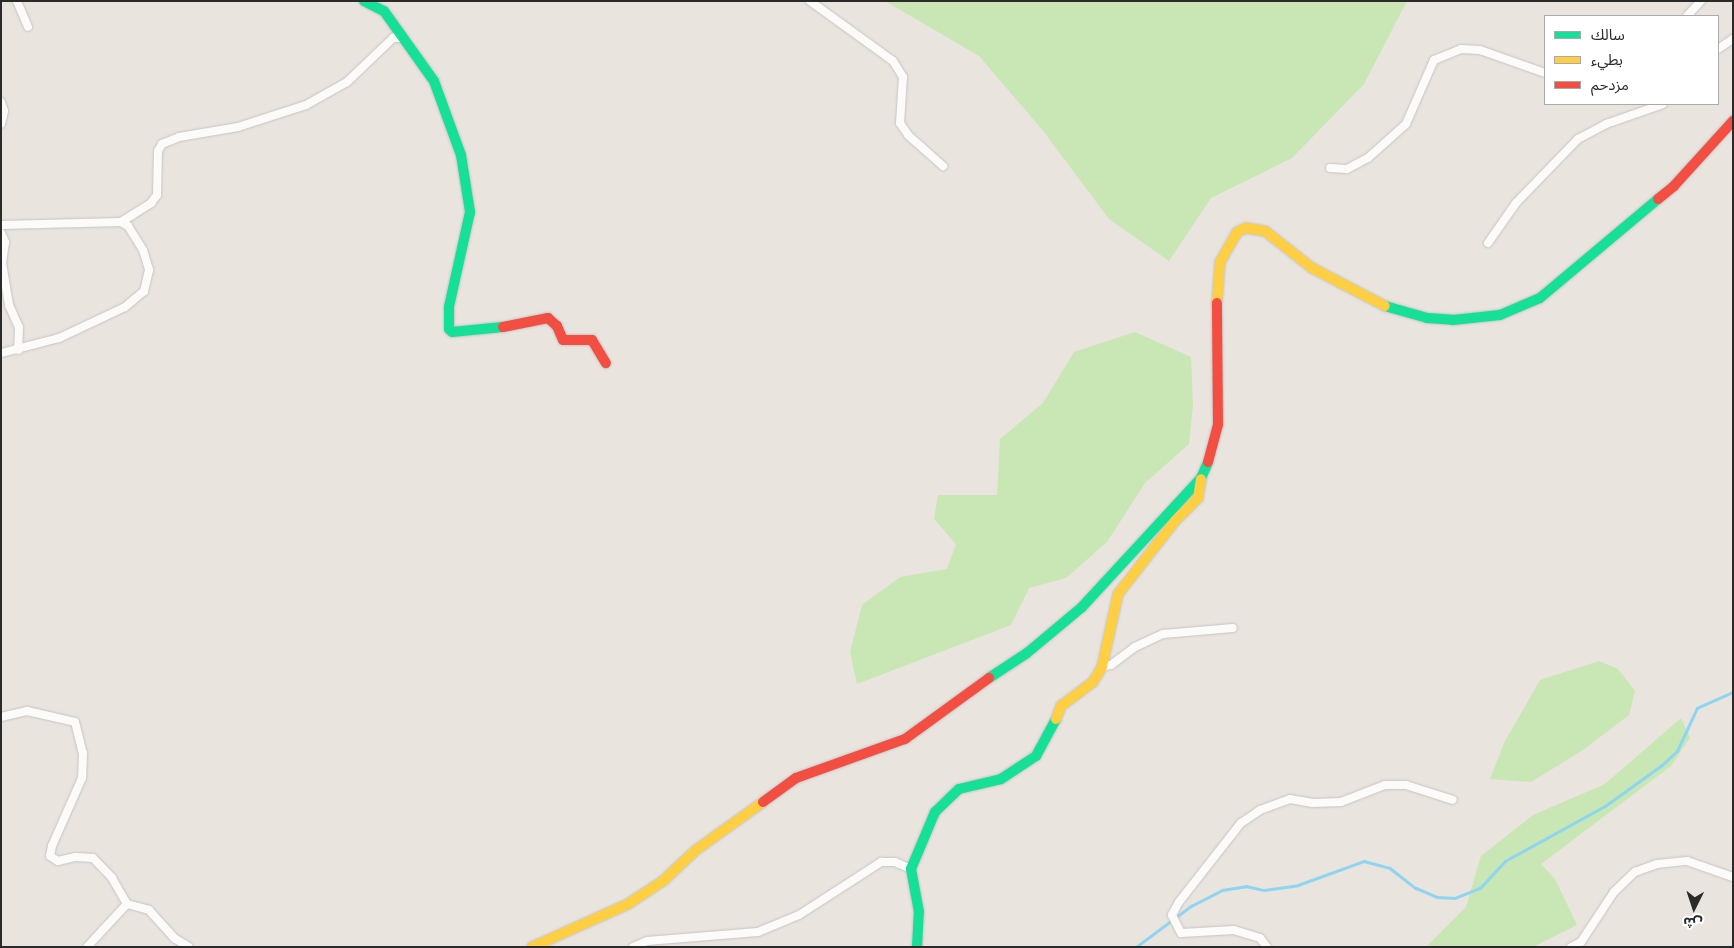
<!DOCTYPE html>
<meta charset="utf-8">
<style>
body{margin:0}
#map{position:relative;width:1734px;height:948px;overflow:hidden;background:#e9e4de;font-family:Quicksand,"Noto Sans Arabic",sans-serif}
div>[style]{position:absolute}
.green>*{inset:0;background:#c9e6b5}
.stream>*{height:2.5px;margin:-1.25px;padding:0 1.25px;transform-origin:1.25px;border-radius:1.25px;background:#8dd5f0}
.roads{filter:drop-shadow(0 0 1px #c6c4c5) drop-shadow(0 0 1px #c6c4c5)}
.street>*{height:8px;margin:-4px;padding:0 4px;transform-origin:4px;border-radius:4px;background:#fcfbfa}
.fast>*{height:10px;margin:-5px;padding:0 5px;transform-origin:5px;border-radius:5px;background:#16e098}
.slow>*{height:10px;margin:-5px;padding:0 5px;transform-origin:5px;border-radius:5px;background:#ffcf43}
.jam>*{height:10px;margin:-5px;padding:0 5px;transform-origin:5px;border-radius:5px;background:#f24e42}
span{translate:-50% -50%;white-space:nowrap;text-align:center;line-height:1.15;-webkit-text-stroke:4px #fff;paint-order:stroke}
.frame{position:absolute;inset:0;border:2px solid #2a2a2a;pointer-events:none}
.legend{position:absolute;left:1544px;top:15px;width:175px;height:90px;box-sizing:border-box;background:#fff;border:1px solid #aaa;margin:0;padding:6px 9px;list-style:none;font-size:15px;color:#2a2a2a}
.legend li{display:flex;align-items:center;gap:10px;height:25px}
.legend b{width:25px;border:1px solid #aaa}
.north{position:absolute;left:1669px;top:883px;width:50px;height:50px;-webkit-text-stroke:4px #fff;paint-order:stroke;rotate:184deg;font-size:14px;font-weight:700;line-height:20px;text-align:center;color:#2a2a2a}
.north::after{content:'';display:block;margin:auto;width:18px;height:22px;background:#2a2a2a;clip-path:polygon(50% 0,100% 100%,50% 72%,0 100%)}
</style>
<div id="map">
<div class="green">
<div style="clip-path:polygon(885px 1px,1407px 1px,1364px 84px,1292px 158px,1211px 198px,1169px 261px,1109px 219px,1044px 132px,979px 56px)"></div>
<div style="clip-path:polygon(1135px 332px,1191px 357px,1193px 404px,1189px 444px,1145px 483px,1107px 542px,1066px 578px,1029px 588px,1011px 625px,857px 684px,850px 652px,862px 605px,900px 577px,947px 569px,956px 544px,934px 519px,938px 495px,997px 495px,1000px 439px,1043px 403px,1074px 352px)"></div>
<div style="clip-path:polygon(1599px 661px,1618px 669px,1635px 691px,1629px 715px,1583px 750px,1531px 782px,1490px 779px,1505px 741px,1540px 680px)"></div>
<div style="clip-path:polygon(1681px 718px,1690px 738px,1671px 766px,1541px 864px,1555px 879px,1577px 925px,1533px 947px,1426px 947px,1466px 907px,1481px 856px,1533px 815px,1605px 784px)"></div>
</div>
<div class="stream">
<div style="left:1136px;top:947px;width:69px;rotate:-36.7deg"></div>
<div style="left:1191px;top:906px;width:35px;rotate:-27deg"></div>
<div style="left:1222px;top:890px;width:24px;rotate:-9deg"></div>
<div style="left:1246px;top:886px;width:18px;rotate:13deg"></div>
<div style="left:1264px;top:890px;width:34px;rotate:-8deg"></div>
<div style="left:1298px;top:885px;width:70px;rotate:-20deg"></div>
<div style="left:1364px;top:861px;width:27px;rotate:15deg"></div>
<div style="left:1390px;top:868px;width:33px;rotate:38deg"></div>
<div style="left:1416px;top:888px;width:23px;rotate:23deg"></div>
<div style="left:1437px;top:897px;width:18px;rotate:3deg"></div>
<div style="left:1455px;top:898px;width:27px;rotate:-22deg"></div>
<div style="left:1480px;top:888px;width:37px;rotate:-47deg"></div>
<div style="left:1505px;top:861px;width:114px;rotate:-28.8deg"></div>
<div style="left:1605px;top:806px;width:70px;rotate:-35.7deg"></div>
<div style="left:1662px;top:765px;width:21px;rotate:-43deg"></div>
<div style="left:1677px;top:751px;width:47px;rotate:-65.1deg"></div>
<div style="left:1697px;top:708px;width:39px;rotate:-24deg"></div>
</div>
<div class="roads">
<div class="street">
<div style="left:17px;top:1px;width:28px;rotate:67deg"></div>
<div style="left:810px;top:1px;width:102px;rotate:35.9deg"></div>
<div style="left:893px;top:61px;width:19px;rotate:58deg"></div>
<div style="left:903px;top:77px;width:46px;rotate:93.7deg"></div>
<div style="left:900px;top:123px;width:14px;rotate:56deg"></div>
<div style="left:908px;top:135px;width:47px;rotate:41.5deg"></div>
<div style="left:1687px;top:16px;width:21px;rotate:-47deg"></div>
<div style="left:1718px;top:49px;width:18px;rotate:-34deg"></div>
<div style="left:1px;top:102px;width:9px;rotate:72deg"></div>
<div style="left:4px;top:111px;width:13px;rotate:103deg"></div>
<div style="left:1330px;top:168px;width:17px;rotate:3deg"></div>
<div style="left:1347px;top:169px;width:24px;rotate:-28deg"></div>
<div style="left:1368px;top:158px;width:51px;rotate:-41.8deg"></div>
<div style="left:1406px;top:124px;width:70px;rotate:-66.4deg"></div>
<div style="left:1434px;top:60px;width:29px;rotate:-22deg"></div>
<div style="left:1461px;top:49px;width:19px;rotate:3deg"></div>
<div style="left:1480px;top:50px;width:69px;rotate:19.5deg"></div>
<div style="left:121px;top:222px;width:36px;rotate:-32deg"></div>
<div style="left:151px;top:203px;width:10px;rotate:-53deg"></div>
<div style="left:157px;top:195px;width:44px;rotate:-88.7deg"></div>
<div style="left:158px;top:151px;width:8px;rotate:-60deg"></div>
<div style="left:162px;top:144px;width:18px;rotate:-22deg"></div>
<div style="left:179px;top:137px;width:60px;rotate:-9.6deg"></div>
<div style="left:238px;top:127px;width:71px;rotate:-17.9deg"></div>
<div style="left:306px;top:105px;width:47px;rotate:-29.3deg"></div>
<div style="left:347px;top:82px;width:64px;rotate:-43.7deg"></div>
<div style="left:393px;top:38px;width:10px"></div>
<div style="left:1px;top:225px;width:120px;rotate:-1.4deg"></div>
<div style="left:121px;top:222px;width:8px;rotate:30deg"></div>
<div style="left:128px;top:226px;width:28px;rotate:58deg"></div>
<div style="left:143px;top:250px;width:21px;rotate:73deg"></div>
<div style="left:149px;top:270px;width:22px;rotate:103deg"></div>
<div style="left:144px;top:291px;width:25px;rotate:140deg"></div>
<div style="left:125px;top:307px;width:73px;rotate:154.8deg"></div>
<div style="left:59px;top:338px;width:60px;rotate:165.5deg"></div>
<div style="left:1px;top:233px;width:10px;rotate:66deg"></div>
<div style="left:5px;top:242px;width:21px;rotate:98deg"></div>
<div style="left:2px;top:263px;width:43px;rotate:80.5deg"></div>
<div style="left:9px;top:305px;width:24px;rotate:66deg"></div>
<div style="left:19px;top:327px;width:23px;rotate:92deg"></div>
<div style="left:1488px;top:243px;width:49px;rotate:-55deg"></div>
<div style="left:1516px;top:203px;width:89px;rotate:-45.9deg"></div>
<div style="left:1578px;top:139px;width:32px;rotate:-28deg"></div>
<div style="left:1606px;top:124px;width:60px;rotate:-19.3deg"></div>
<div style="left:1102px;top:667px;width:9px;rotate:-13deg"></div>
<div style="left:1111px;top:665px;width:30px;rotate:-37deg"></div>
<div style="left:1135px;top:647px;width:31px;rotate:-25deg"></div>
<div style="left:1163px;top:634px;width:70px;rotate:-4.9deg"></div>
<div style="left:1px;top:717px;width:27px;rotate:-13deg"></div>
<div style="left:27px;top:711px;width:49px;rotate:12.9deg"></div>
<div style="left:75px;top:722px;width:32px;rotate:76deg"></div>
<div style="left:83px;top:753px;width:25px;rotate:92deg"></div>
<div style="left:82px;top:778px;width:74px;rotate:113.8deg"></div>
<div style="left:52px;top:846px;width:10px;rotate:101deg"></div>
<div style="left:50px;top:856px;width:9px;rotate:32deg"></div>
<div style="left:58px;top:861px;width:18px;rotate:-13deg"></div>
<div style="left:76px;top:857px;width:17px;rotate:3deg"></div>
<div style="left:93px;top:858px;width:28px;rotate:46deg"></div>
<div style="left:112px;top:878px;width:30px;rotate:60deg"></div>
<div style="left:127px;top:904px;width:23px;rotate:15deg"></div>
<div style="left:149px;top:910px;width:38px;rotate:48deg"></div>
<div style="left:174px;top:938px;width:17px;rotate:31deg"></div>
<div style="left:87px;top:947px;width:59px;rotate:-47.1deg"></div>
<div style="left:633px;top:947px;width:15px;rotate:-23deg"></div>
<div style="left:647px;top:941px;width:111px;rotate:-4.6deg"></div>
<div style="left:758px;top:932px;width:44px;rotate:-22.5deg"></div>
<div style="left:799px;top:915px;width:98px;rotate:-32.9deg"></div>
<div style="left:881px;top:862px;width:14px"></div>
<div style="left:895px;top:862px;width:17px;rotate:24deg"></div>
<div style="left:1267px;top:947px;width:11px;rotate:-128deg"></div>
<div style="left:1260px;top:938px;width:27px;rotate:-163deg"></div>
<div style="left:1234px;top:930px;width:53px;rotate:176.8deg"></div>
<div style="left:1181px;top:933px;width:20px;rotate:-117deg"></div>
<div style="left:1172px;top:915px;width:15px;rotate:-62deg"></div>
<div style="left:1179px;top:902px;width:100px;rotate:-51.9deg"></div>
<div style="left:1241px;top:823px;width:23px;rotate:-34deg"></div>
<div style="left:1260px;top:810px;width:32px;rotate:-20deg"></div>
<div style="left:1290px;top:799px;width:23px;rotate:10deg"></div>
<div style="left:1313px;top:803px;width:28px;rotate:-2deg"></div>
<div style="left:1341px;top:802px;width:47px;rotate:-21.1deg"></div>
<div style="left:1385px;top:785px;width:21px"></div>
<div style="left:1406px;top:785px;width:49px;rotate:17.7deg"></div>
<div style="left:1571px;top:947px;width:11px;rotate:-27deg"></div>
<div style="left:1581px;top:942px;width:60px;rotate:-56.6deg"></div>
<div style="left:1614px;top:892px;width:29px;rotate:-44deg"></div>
<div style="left:1635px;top:872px;width:23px;rotate:-20deg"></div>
<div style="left:1657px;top:864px;width:30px;rotate:-6deg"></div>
<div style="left:1687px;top:861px;width:49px;rotate:19.2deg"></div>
</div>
<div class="fast">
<div style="left:364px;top:1px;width:22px;rotate:27deg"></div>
<div style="left:384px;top:11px;width:86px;rotate:54.5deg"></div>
<div style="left:434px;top:81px;width:79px;rotate:70deg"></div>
<div style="left:461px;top:155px;width:58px;rotate:81deg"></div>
<div style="left:470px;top:212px;width:97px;rotate:102.5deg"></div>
<div style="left:449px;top:307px;width:22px;rotate:90deg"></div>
<div style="left:449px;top:329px;width:4px;rotate:45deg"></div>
<div style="left:452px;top:332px;width:51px;rotate:-5.6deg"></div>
<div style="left:1385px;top:306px;width:44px;rotate:15.9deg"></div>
<div style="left:1427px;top:318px;width:26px;rotate:4deg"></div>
<div style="left:1453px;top:320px;width:47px;rotate:-6.1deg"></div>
<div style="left:1500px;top:315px;width:43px;rotate:-23deg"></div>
<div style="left:1540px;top:298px;width:154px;rotate:-40deg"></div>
<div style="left:989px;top:678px;width:45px;rotate:-33.3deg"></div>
<div style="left:1027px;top:653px;width:72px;rotate:-39.9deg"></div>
<div style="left:1082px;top:607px;width:176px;rotate:-47.3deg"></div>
<div style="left:1201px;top:478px;width:17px;rotate:-66deg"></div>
<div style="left:917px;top:947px;width:35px;rotate:-87deg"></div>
<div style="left:919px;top:912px;width:44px;rotate:-100.5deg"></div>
<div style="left:911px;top:869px;width:62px;rotate:-67.2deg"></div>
<div style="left:935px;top:812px;width:33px;rotate:-44deg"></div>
<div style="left:959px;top:789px;width:43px;rotate:-13.4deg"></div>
<div style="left:1001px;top:779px;width:42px;rotate:-33.3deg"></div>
<div style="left:1036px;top:756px;width:42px;rotate:-61.6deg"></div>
</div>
<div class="slow">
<div style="left:1217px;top:303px;width:41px;rotate:-85.8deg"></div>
<div style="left:1220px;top:262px;width:34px;rotate:-60deg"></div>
<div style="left:1237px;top:232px;width:10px;rotate:-24deg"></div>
<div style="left:1246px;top:228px;width:19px;rotate:9deg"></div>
<div style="left:1265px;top:231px;width:60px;rotate:38.2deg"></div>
<div style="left:1312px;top:268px;width:82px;rotate:27.5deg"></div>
<div style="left:1056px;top:719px;width:14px;rotate:-69deg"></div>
<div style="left:1061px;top:706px;width:40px;rotate:-37deg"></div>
<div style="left:1093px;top:682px;width:17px;rotate:-59deg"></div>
<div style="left:1102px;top:667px;width:75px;rotate:-77.6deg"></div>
<div style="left:1118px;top:594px;width:93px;rotate:-52deg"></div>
<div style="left:1175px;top:521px;width:33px;rotate:-45deg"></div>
<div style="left:1198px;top:498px;width:19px;rotate:-81deg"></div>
<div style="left:532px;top:947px;width:105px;rotate:-24.1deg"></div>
<div style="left:628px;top:904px;width:42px;rotate:-33.3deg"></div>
<div style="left:663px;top:881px;width:45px;rotate:-43.2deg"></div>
<div style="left:696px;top:850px;width:82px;rotate:-35.6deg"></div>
</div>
<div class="jam">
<div style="left:1658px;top:199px;width:21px;rotate:-39deg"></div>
<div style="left:1674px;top:186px;width:88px;rotate:-47.8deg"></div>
<div style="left:503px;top:327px;width:46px;rotate:-11.3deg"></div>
<div style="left:548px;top:318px;width:12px;rotate:42deg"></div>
<div style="left:557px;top:326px;width:15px;rotate:67deg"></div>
<div style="left:563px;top:340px;width:29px"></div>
<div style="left:592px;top:340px;width:27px;rotate:59deg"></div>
<div style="left:1208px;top:462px;width:38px;rotate:-75deg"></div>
<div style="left:1218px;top:425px;width:122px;rotate:-90.5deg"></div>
<div style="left:763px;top:802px;width:41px;rotate:-36deg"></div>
<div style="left:796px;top:778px;width:116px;rotate:-19.7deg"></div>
<div style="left:905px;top:739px;width:104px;rotate:-36deg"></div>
</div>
</div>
<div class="frame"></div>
<ul class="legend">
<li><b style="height:6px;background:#16e098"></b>سالك</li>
<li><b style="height:6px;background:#ffcf43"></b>بطيء</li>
<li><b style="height:6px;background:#f24e42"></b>مزدحم</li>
</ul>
<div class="north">ش</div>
</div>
